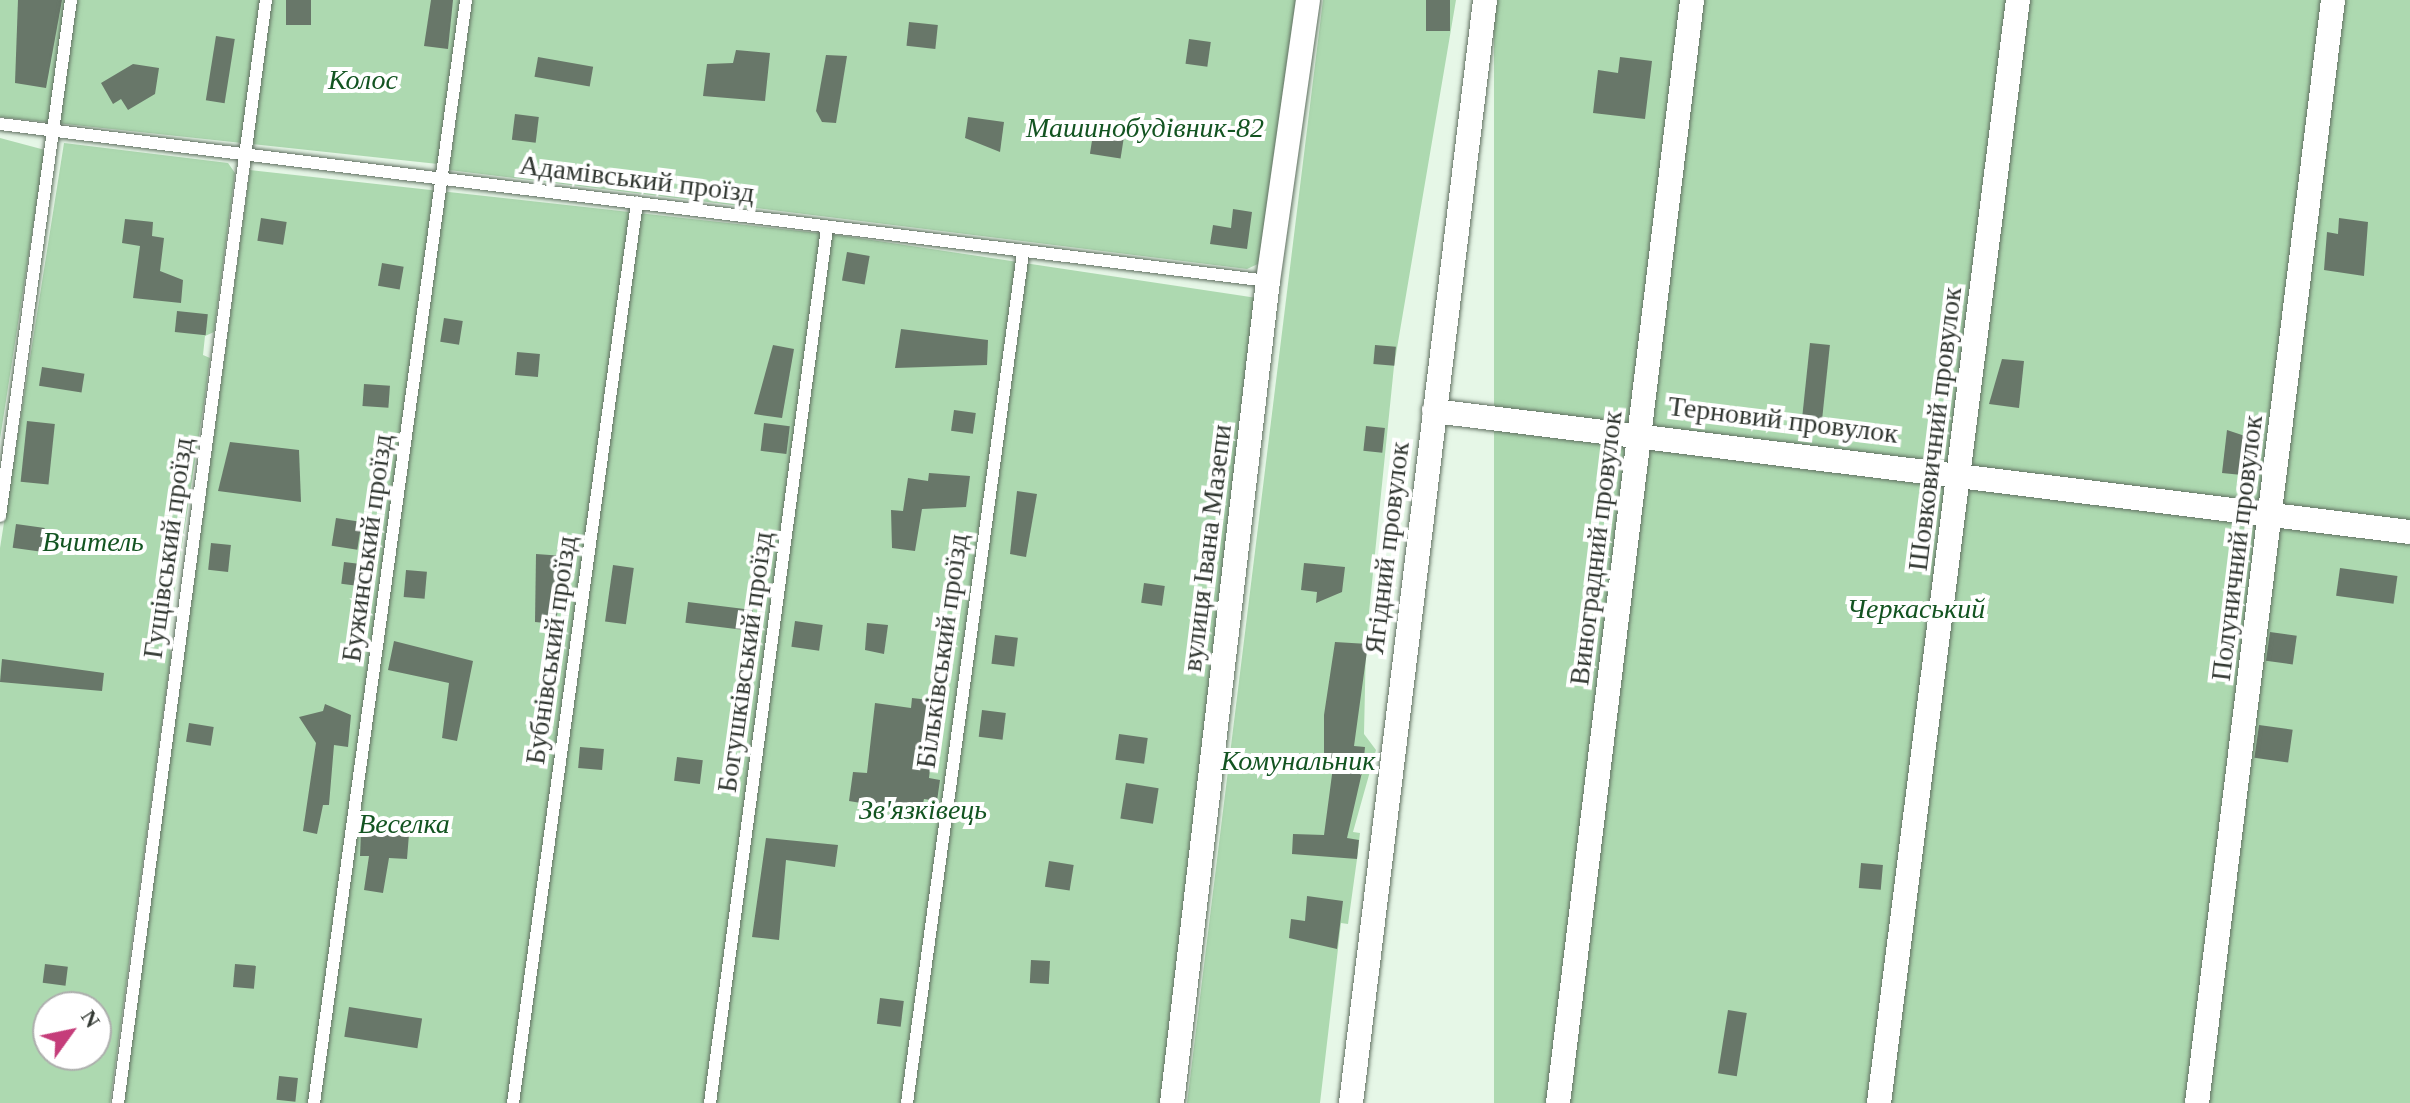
<!DOCTYPE html>
<meta charset="utf-8">
<style>
body{margin:0}
#map{position:relative;width:2410px;height:1103px;overflow:hidden;background:#e6f7e7;font-family:"Times New Roman",serif}
div>[style]{position:absolute}
.green>*{inset:0;background:#add9b0;transform-origin:0 0}
.building>*{inset:0;background:#687769;transform-origin:0 0}
.roads{filter:drop-shadow(0 0 2px #606f61) drop-shadow(0 0 2px #606f61)}
.lane>*{height:12px;margin:-6px;padding:0 6px;transform-origin:6px;border-radius:6px;background:#fff}
.street>*{height:24px;margin:-12px;padding:0 12px;transform-origin:12px;border-radius:12px;background:#fff}
span{translate:-50% -50%;white-space:nowrap;text-align:center;line-height:1.15;-webkit-text-stroke:8px #fff;paint-order:stroke}
.park-label{font-size:28px;color:#135421;font-style:italic}
.street-label{font-size:28px;color:#323832}
.north{position:absolute;left:32px;top:991px;width:80px;height:80px;box-sizing:border-box;background:#fff;border:2px solid #adafad;border-radius:50%;rotate:57deg;font-size:22px;font-weight:700;line-height:32px;text-align:center;color:#323832}
.north::after{content:'';display:block;margin:auto;width:28px;height:36px;background:#c53d7a;clip-path:polygon(50% 0,100% 100%,50% 72%,0 100%)}
</style>
<div id="map">
<div class="green">
<div style="clip-path:polygon(0 0,461px 0,438px 164px,0 117px)"></div>
<div style="clip-path:polygon(472px 0,1297px 0,1260px 263px,1247px 269px,449px 170px)"></div>
<div style="clip-path:polygon(1323px 0,1456px 0,1394px 366px,1366px 642px,1364px 734px,1376px 750px,1353px 832px,1360px 833px,1357px 859px,1348px 924px,1341px 923px,1320px 1103px,1187px 1103px)"></div>
<div style="left:1494px;top:0;width:916px;height:1111px"></div>
<div style="clip-path:polygon(0 138px,45px 150px,0 439px)"></div>
<div style="clip-path:polygon(evenodd,64px 143px,228px 163px,235px 173px,214px 332px,205px 336px,203px 355px,210px 358px,205px 397px,168px 634px,171px 656px,110px 1103px,0 1103px,0 548px,64px 143px,48px 1007px,96px 1007px,96px 1055px,48px 1055px,48px 1007px)"></div>
<div style="clip-path:polygon(250px 170px,845px 236px,1257px 298px,1162px 1103px,123px 1103px)"></div>
</div>
<div class="building">
<div style="clip-path:polygon(18px 0,62px 0,46px 88px,15px 83px)"></div>
<div style="left:286px;top:0;width:25px;height:25px"></div>
<div style="clip-path:polygon(431px 0,453px 0,448px 49px,424px 46px)"></div>
<div style="left:1426px;top:0;width:24px;height:31px"></div>
<div style="left:909px;top:22px;width:29px;height:24px;rotate:6deg"></div>
<div style="left:216px;top:36px;width:19px;height:65px;rotate:9deg"></div>
<div style="left:1189px;top:39px;width:22px;height:25px;rotate:8deg"></div>
<div style="clip-path:polygon(736px 50px,770px 53px,765px 101px,703px 96px,707px 64px,733px 63px)"></div>
<div style="clip-path:polygon(826px 55px,847px 56px,836px 123px,822px 122px,816px 111px)"></div>
<div style="left:538px;top:57px;width:56px;height:20px;rotate:10deg"></div>
<div style="clip-path:polygon(1620px 57px,1652px 61px,1645px 119px,1593px 113px,1598px 70px,1618px 73px)"></div>
<div style="clip-path:polygon(133px 64px,159px 68px,155px 94px,128px 110px,121px 99px,113px 104px,101px 83px)"></div>
<div style="left:515px;top:114px;width:24px;height:26px;rotate:7deg"></div>
<div style="clip-path:polygon(968px 117px,1004px 122px,1000px 152px,965px 138px)"></div>
<div style="left:1094px;top:128px;width:31px;height:26px;rotate:9deg"></div>
<div style="clip-path:polygon(1233px 209px,1252px 212px,1247px 249px,1210px 244px,1213px 225px,1231px 228px)"></div>
<div style="left:261px;top:218px;width:26px;height:23px;rotate:9deg"></div>
<div style="clip-path:polygon(2339px 218px,2368px 222px,2364px 276px,2324px 270px,2327px 232px,2338px 234px)"></div>
<div style="clip-path:polygon(125px 219px,153px 222px,152px 236px,164px 238px,160px 271px,183px 280px,181px 303px,133px 298px,140px 246px,122px 243px)"></div>
<div style="left:847px;top:252px;width:23px;height:29px;rotate:10deg"></div>
<div style="left:382px;top:263px;width:22px;height:23px;rotate:10deg"></div>
<div style="left:177px;top:311px;width:31px;height:21px;rotate:6deg"></div>
<div style="left:444px;top:318px;width:19px;height:24px;rotate:9deg"></div>
<div style="clip-path:polygon(901px 329px,988px 340px,987px 365px,895px 368px)"></div>
<div style="left:1810px;top:343px;width:20px;height:76px;rotate:6deg"></div>
<div style="clip-path:polygon(773px 345px,794px 349px,782px 418px,754px 414px)"></div>
<div style="left:1375px;top:345px;width:21px;height:19px;rotate:5deg"></div>
<div style="left:517px;top:352px;width:23px;height:23px;rotate:5deg"></div>
<div style="clip-path:polygon(2002px 359px,2024px 361px,2019px 408px,1989px 404px)"></div>
<div style="left:42px;top:367px;width:43px;height:19px;rotate:9deg"></div>
<div style="left:364px;top:384px;width:26px;height:22px;rotate:4deg"></div>
<div style="left:954px;top:410px;width:22px;height:21px;rotate:8deg"></div>
<div style="left:27px;top:421px;width:28px;height:61px;rotate:6deg"></div>
<div style="left:764px;top:423px;width:26px;height:28px;rotate:7deg"></div>
<div style="left:1366px;top:426px;width:19px;height:25px;rotate:6deg"></div>
<div style="clip-path:polygon(2227px 430px,2263px 442px,2252px 476px,2222px 473px)"></div>
<div style="clip-path:polygon(230px 442px,299px 450px,301px 502px,218px 491px)"></div>
<div style="clip-path:polygon(929px 473px,970px 476px,966px 507px,922px 509px,915px 551px,892px 548px,891px 510px,903px 511px,908px 478px,928px 481px)"></div>
<div style="clip-path:polygon(1017px 491px,1037px 494px,1026px 557px,1010px 554px)"></div>
<div style="left:336px;top:518px;width:26px;height:28px;rotate:9deg"></div>
<div style="left:16px;top:524px;width:29px;height:24px;rotate:8deg"></div>
<div style="left:211px;top:543px;width:20px;height:27px;rotate:6deg"></div>
<div style="clip-path:polygon(536px 554px,564px 556px,556px 624px,535px 622px)"></div>
<div style="left:344px;top:562px;width:23px;height:22px;rotate:7deg"></div>
<div style="clip-path:polygon(1304px 563px,1345px 567px,1342px 592px,1316px 603px,1317px 592px,1301px 590px)"></div>
<div style="left:613px;top:565px;width:21px;height:57px;rotate:8deg"></div>
<div style="left:2340px;top:568px;width:58px;height:28px;rotate:8deg"></div>
<div style="left:406px;top:570px;width:21px;height:27px;rotate:5deg"></div>
<div style="left:1144px;top:583px;width:21px;height:20px;rotate:8deg"></div>
<div style="left:688px;top:602px;width:65px;height:21px;rotate:7deg"></div>
<div style="left:795px;top:621px;width:28px;height:26px;rotate:8deg"></div>
<div style="clip-path:polygon(867px 623px,888px 625px,884px 654px,865px 650px)"></div>
<div style="left:2270px;top:632px;width:27px;height:29px;rotate:8deg"></div>
<div style="left:995px;top:635px;width:23px;height:29px;rotate:7deg"></div>
<div style="clip-path:polygon(394px 641px,473px 661px,457px 741px,442px 738px,449px 683px,388px 670px)"></div>
<div style="clip-path:polygon(1335px 642px,1368px 644px,1354px 746px,1365px 747px,1363px 768px,1347px 838px,1359px 840px,1357px 859px,1292px 854px,1293px 834px,1324px 835px,1333px 767px,1324px 766px,1324px 715px)"></div>
<div style="clip-path:polygon(2px 659px,104px 673px,102px 691px,0 682px)"></div>
<div style="clip-path:polygon(912px 698px,938px 701px,929px 778px,940px 780px,937px 801px,924px 799px,921px 813px,849px 801px,853px 772px,867px 773px,875px 703px,911px 708px)"></div>
<div style="clip-path:polygon(325px 704px,351px 715px,348px 747px,334px 745px,329px 805px,323px 805px,317px 834px,303px 831px,316px 743px,299px 717px,323px 711px)"></div>
<div style="left:982px;top:710px;width:24px;height:27px;rotate:7deg"></div>
<div style="left:189px;top:723px;width:25px;height:19px;rotate:9deg"></div>
<div style="left:2259px;top:725px;width:34px;height:33px;rotate:8deg"></div>
<div style="left:1119px;top:734px;width:29px;height:26px;rotate:8deg"></div>
<div style="left:580px;top:747px;width:24px;height:21px;rotate:5deg"></div>
<div style="left:677px;top:757px;width:26px;height:24px;rotate:7deg"></div>
<div style="left:1126px;top:783px;width:33px;height:36px;rotate:9deg"></div>
<div style="clip-path:polygon(361px 832px,409px 834px,407px 859px,389px 858px,383px 893px,364px 890px,369px 856px,360px 856px)"></div>
<div style="clip-path:polygon(766px 838px,838px 845px,835px 867px,786px 860px,779px 940px,752px 937px)"></div>
<div style="left:1049px;top:861px;width:25px;height:26px;rotate:9deg"></div>
<div style="left:1861px;top:863px;width:22px;height:25px;rotate:5deg"></div>
<div style="clip-path:polygon(1307px 896px,1343px 901px,1337px 949px,1289px 938px,1291px 919px,1305px 921px)"></div>
<div style="left:1031px;top:960px;width:19px;height:23px;rotate:3deg"></div>
<div style="left:45px;top:964px;width:23px;height:19px;rotate:7deg"></div>
<div style="left:235px;top:964px;width:21px;height:23px;rotate:5deg"></div>
<div style="left:880px;top:998px;width:24px;height:26px;rotate:7deg"></div>
<div style="left:349px;top:1007px;width:74px;height:30px;rotate:9deg"></div>
<div style="left:1728px;top:1010px;width:19px;height:64px;rotate:9deg"></div>
<div style="left:279px;top:1076px;width:19px;height:24px;rotate:6deg"></div>
</div>
<div class="roads">
<div class="lane">
<div style="left:0;top:124px;width:1278px;rotate:7.06deg"></div>
<div style="left:0;top:516px;width:521px;rotate:-82.17deg"></div>
<div style="left:118px;top:1103px;width:1113px;rotate:-82.36deg"></div>
<div style="left:314px;top:1103px;width:1113px;rotate:-82.15deg"></div>
<div style="left:513px;top:1103px;width:909px;rotate:-82.16deg"></div>
<div style="left:710px;top:1103px;width:883px;rotate:-82.38deg"></div>
<div style="left:907px;top:1103px;width:858px;rotate:-82.23deg"></div>
</div>
<div class="street">
<div style="left:1434px;top:411px;width:983px;rotate:7.07deg"></div>
<div style="left:1172px;top:1103px;width:828px;rotate:-83.34deg"></div>
<div style="left:1268px;top:281px;width:284px;rotate:-81.9deg"></div>
<div style="left:1351px;top:1103px;width:1111px;rotate:-83.07deg"></div>
<div style="left:1558px;top:1103px;width:1111px;rotate:-83.07deg"></div>
<div style="left:1879px;top:1103px;width:1112px;rotate:-82.82deg"></div>
<div style="left:2197px;top:1103px;width:1111px;rotate:-82.97deg"></div>
</div>
</div>
<div class="park-label">
<span style="left:363px;top:80px">Колос</span>
<span style="left:1145px;top:128px">Машинобудівник-82</span>
<span style="left:93px;top:542px">Вчитель</span>
<span style="left:1916px;top:609px">Черкаський</span>
<span style="left:1298px;top:761px">Комунальник</span>
<span style="left:923px;top:810px">Зв'язківець</span>
<span style="left:404px;top:824px">Веселка</span>
</div>
<div class="street-label">
<span style="left:637px;top:179px;rotate:7deg">Адамівський проїзд</span>
<span style="left:1783px;top:420px;rotate:7deg">Терновий провулок</span>
<span style="left:1935px;top:429px;rotate:-83deg">Шовковичний провулок</span>
<span style="left:168px;top:548px;rotate:-82deg">Гущівський проїзд</span>
<span style="left:367px;top:548px;rotate:-82deg">Бужинський проїзд</span>
<span style="left:1207px;top:548px;rotate:-83deg">вулиця Івана Мазепи</span>
<span style="left:1387px;top:548px;rotate:-83deg">Ягідний провулок</span>
<span style="left:1596px;top:548px;rotate:-83deg">Виноградний провулок</span>
<span style="left:2237px;top:548px;rotate:-83deg">Полуничний провулок</span>
<span style="left:551px;top:650px;rotate:-82deg">Бубнівський проїзд</span>
<span style="left:942px;top:651px;rotate:-82deg">Більківський проїзд</span>
<span style="left:745px;top:662px;rotate:-82deg">Богушківський проїзд</span>
</div>
<div class="north">N</div>
</div>
